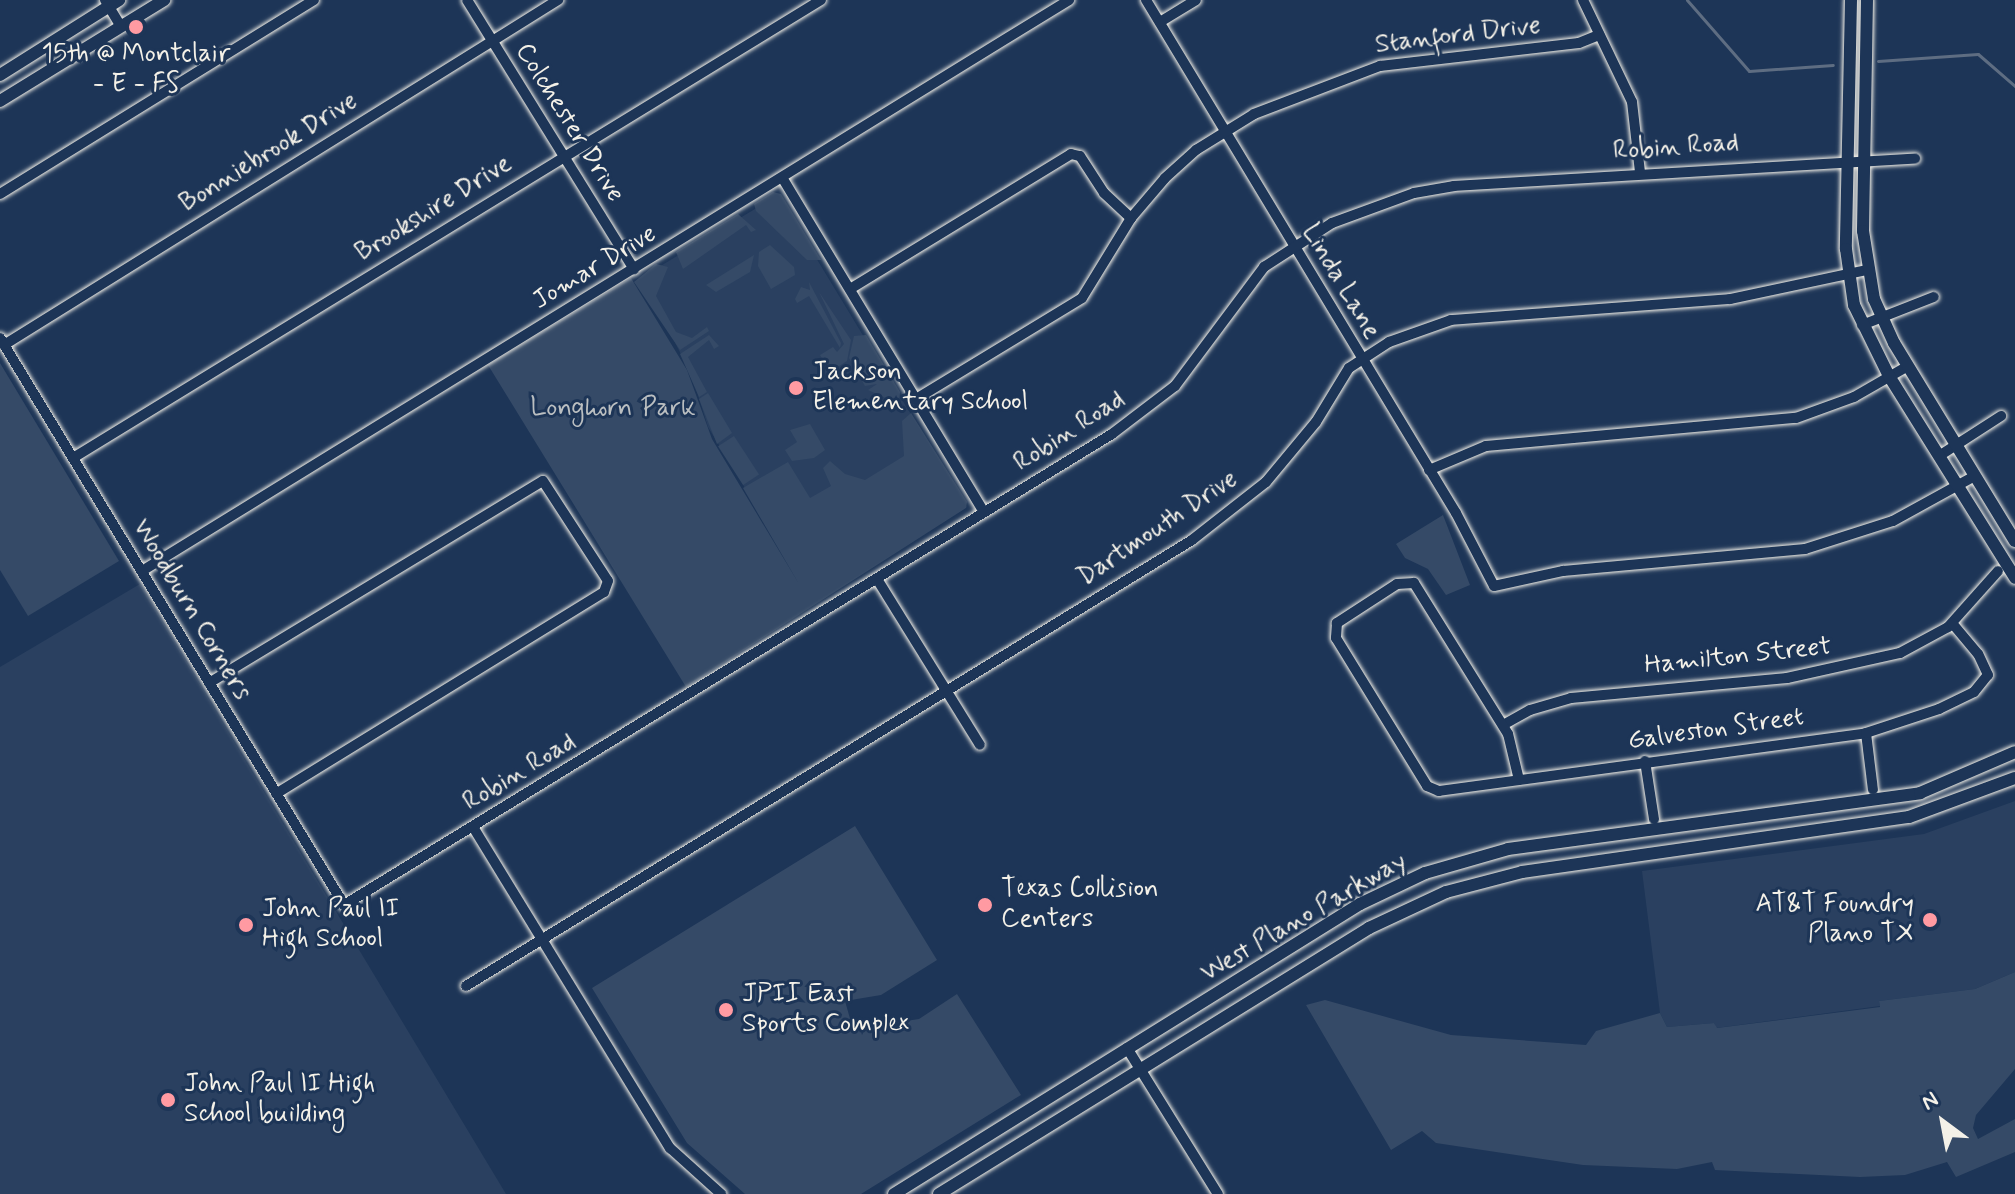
<!DOCTYPE html>
<style>
body{margin:0}
#map{position:relative;width:2015px;height:1194px;overflow:hidden;background:#1d3557;font-family:Mynerve,sans-serif}
div>[style]{position:absolute}
.built>*{inset:0;background:#2a4060}
.green>*{inset:0;background:#354a67;transform-origin:0 0}
.stream>*{height:3px;margin:-1.5px;padding:0 1.5px;transform-origin:1.5px;border-radius:1.5px;background:#5e6d82}
.roads{filter:drop-shadow(0 0 2px #f4f1e8) drop-shadow(0 0 2px #f4f1e8)}
.minor>*{height:10px;margin:-5px;padding:0 5px;transform-origin:5px;border-radius:5px;background:#1d3557}
.major>*{height:12px;margin:-6px;padding:0 6px;transform-origin:6px;border-radius:6px;background:#1d3557}
.dots>*{width:22px;height:22px;translate:-50% -50%;box-sizing:border-box;border:4px solid #1d3557;border-radius:50%}
span{translate:-50% -50%;white-space:nowrap;text-align:center;line-height:1.15;-webkit-text-stroke:6px #1d3557;paint-order:stroke}
.street-label{font-size:26px;color:#f4f1e8}
.poi-label{font-size:26px;color:#f4f1e8}
.left{translate:0 -50%;text-align:left}
.right{translate:-100% -50%;text-align:right}
.park-label{font-size:26px;color:#bbbfc1}
.north{position:absolute;left:1903px;top:1082px;width:80px;height:80px;-webkit-text-stroke:6px #1d3557;paint-order:stroke;rotate:328deg;font-size:22px;font-weight:700;line-height:32px;text-align:center;color:#f4f1e8}
.north::after{content:'';display:block;margin:auto;width:28px;height:36px;background:#f4f1e8;clip-path:polygon(50% 0,100% 100%,50% 72%,0 100%)}
</style>
<div id="map">
<div class="built">
<div style="clip-path:polygon(778px 195px,967px 507px,814px 602px,708px 427px,692px 376px,656px 305px,634px 282px)"></div>
<div style="clip-path:polygon(140px 584px,234px 742px,506px 1194px,0 1194px,0 667px)"></div>
<div style="clip-path:polygon(2015px 801px,2015px 972px,1975px 989px,1879px 1001px,1880px 1006px,1716px 1028px,1714px 1023px,1667px 1027px,1660px 1013px,1642px 871px,1924px 834px)"></div>
</div>
<div class="green">
<div style="clip-path:polygon(773px 192px,781px 194px,821px 260px,807px 260px,756px 211px,754px 204px)"></div>
<div style="clip-path:polygon(738px 214px,756px 230px,751px 232px,746px 225px,683px 269px,676px 252px)"></div>
<div style="clip-path:polygon(770px 245px,794px 267px,795px 275px,771px 289px,758px 266px,759px 252px)"></div>
<div style="clip-path:polygon(754px 255px,750px 272px,716px 292px,706px 285px)"></div>
<div style="clip-path:polygon(656px 264px,668px 267px,656px 296px,676px 332px,692px 338px,707px 327px,709px 331px,680px 350px,634px 282px)"></div>
<div style="clip-path:polygon(631px 278px,687px 370px,712px 439px,799px 584px,743px 488px,788px 462px,810px 498px,831px 486px,823px 468px,830px 461px,845px 474px,865px 480px,904px 456px,902px 421px,911px 413px,967px 502px,966px 508px,686px 687px,488px 365px)"></div>
<div style="clip-path:polygon(809px 282px,841px 343px,840px 348px,809px 296px,797px 303px,795px 299px,801px 287px,810px 290px)"></div>
<div style="clip-path:polygon(819px 292px,851px 340px,847px 361px,830px 372px,820px 355px,833px 347px,837px 352px,844px 344px)"></div>
<div style="clip-path:polygon(709px 335px,719px 346px,714px 349px,709px 340px,688px 357px,707px 392px,699px 397px,680px 354px)"></div>
<div style="clip-path:polygon(866px 335px,900px 392px,899px 404px,868px 390px,877px 384px,865px 386px,849px 358px,854px 336px)"></div>
<div style="clip-path:polygon(0 363px,119px 561px,28px 616px,0 570px)"></div>
<div style="clip-path:polygon(708px 393px,732px 433px,717px 444px,699px 399px)"></div>
<div style="clip-path:polygon(810px 424px,825px 450px,814px 458px,792px 461px,785px 450px,797px 442px,790px 430px)"></div>
<div style="left:734px;top:436px;width:46px;height:19px;rotate:57deg"></div>
<div style="clip-path:polygon(1443px 515px,1470px 585px,1446px 595px,1428px 569px,1405px 558px,1396px 544px)"></div>
<div style="clip-path:polygon(855px 826px,937px 960px,881px 995px,845px 1001px,853px 1029px,919px 1019px,957px 994px,1021px 1095px,861px 1194px,745px 1194px,687px 1143px,592px 988px)"></div>
<div style="clip-path:polygon(2015px 972px,2015px 1069px,1976px 1115px,1973px 1128px,1978px 1139px,2015px 1119px,2015px 1152px,1956px 1177px,1947px 1162px,1905px 1175px,1860px 1177px,1715px 1170px,1712px 1162px,1677px 1169px,1583px 1165px,1436px 1143px,1422px 1131px,1391px 1150px,1306px 1005px,1325px 1000px,1451px 1035px,1586px 1045px,1596px 1031px,1660px 1013px,1667px 1027px,1714px 1023px,1717px 1028px,1880px 1007px,1879px 1001px,1975px 989px)"></div>
</div>
<div class="stream">
<div style="left:1687px;top:0;width:94px;rotate:48.9deg"></div>
<div style="left:1749px;top:71px;width:84px;rotate:-4.1deg"></div>
<div style="left:1878px;top:61px;width:100px;rotate:-4deg"></div>
<div style="left:1978px;top:54px;width:49px;rotate:40.9deg"></div>
</div>
<div class="roads">
<div class="minor">
<div style="left:105px;top:0;width:31px;rotate:59deg"></div>
<div style="left:467px;top:0;width:317px;rotate:58.2deg"></div>
<div style="left:1146px;top:0;width:599px;rotate:58.86deg"></div>
<div style="left:1456px;top:513px;width:82px;rotate:62.5deg"></div>
<div style="left:1494px;top:586px;width:71px;rotate:-12.3deg"></div>
<div style="left:1563px;top:571px;width:243px;rotate:-5.2deg"></div>
<div style="left:1805px;top:549px;width:92px;rotate:-17.7deg"></div>
<div style="left:1893px;top:521px;width:94px;rotate:-28.8deg"></div>
<div style="left:1583px;top:0;width:113px;rotate:64.3deg"></div>
<div style="left:1632px;top:102px;width:70px;rotate:83.5deg"></div>
<div style="left:1160px;top:22px;width:42px;rotate:-31.4deg"></div>
<div style="left:783px;top:179px;width:389px;rotate:58.9deg"></div>
<div style="left:0;top:194px;width:369px;rotate:-31.7deg"></div>
<div style="left:850px;top:289px;width:259px;rotate:-31.4deg"></div>
<div style="left:1071px;top:154px;width:9px;rotate:13deg"></div>
<div style="left:1080px;top:156px;width:44px;rotate:57deg"></div>
<div style="left:1104px;top:193px;width:37px;rotate:43deg"></div>
<div style="left:1862px;top:325px;width:77px;rotate:-21.3deg"></div>
<div style="left:0;top:338px;width:663px;rotate:58.75deg"></div>
<div style="left:344px;top:905px;width:901px;rotate:-31.52deg"></div>
<div style="left:1112px;top:434px;width:79px;rotate:-37.3deg"></div>
<div style="left:1175px;top:386px;width:149px;rotate:-53.2deg"></div>
<div style="left:1264px;top:267px;width:81px;rotate:-32.9deg"></div>
<div style="left:1332px;top:223px;width:87px;rotate:-20.1deg"></div>
<div style="left:1414px;top:193px;width:41px;rotate:-9.9deg"></div>
<div style="left:1454px;top:186px;width:462px;rotate:-3.4deg"></div>
<div style="left:4px;top:345px;width:653px;rotate:-31.91deg"></div>
<div style="left:916px;top:399px;width:194px;rotate:-31.3deg"></div>
<div style="left:1082px;top:298px;width:94px;rotate:-58.5deg"></div>
<div style="left:1131px;top:218px;width:52px;rotate:-49.6deg"></div>
<div style="left:1165px;top:178px;width:42px;rotate:-42.1deg"></div>
<div style="left:1196px;top:150px;width:68px;rotate:-31.8deg"></div>
<div style="left:1254px;top:114px;width:135px;rotate:-20.9deg"></div>
<div style="left:1380px;top:66px;width:200px;rotate:-6.6deg"></div>
<div style="left:1579px;top:43px;width:22px;rotate:-22deg"></div>
<div style="left:1939px;top:456px;width:74px;rotate:-32.8deg"></div>
<div style="left:73px;top:458px;width:877px;rotate:-31.48deg"></div>
<div style="left:1429px;top:470px;width:62px;rotate:-22.8deg"></div>
<div style="left:1486px;top:446px;width:311px;rotate:-5.2deg"></div>
<div style="left:1796px;top:418px;width:62px;rotate:-19.9deg"></div>
<div style="left:1854px;top:397px;width:62px;rotate:-29.9deg"></div>
<div style="left:142px;top:571px;width:1089px;rotate:-31.63deg"></div>
<div style="left:877px;top:579px;width:195px;rotate:58.2deg"></div>
<div style="left:209px;top:683px;width:390px;rotate:-31.2deg"></div>
<div style="left:543px;top:481px;width:119px;rotate:57deg"></div>
<div style="left:608px;top:581px;width:12px;rotate:110deg"></div>
<div style="left:604px;top:592px;width:385px;rotate:148.4deg"></div>
<div style="left:1503px;top:725px;width:31px;rotate:-29deg"></div>
<div style="left:1530px;top:710px;width:43px;rotate:-16.3deg"></div>
<div style="left:1571px;top:698px;width:217px;rotate:-5.3deg"></div>
<div style="left:1787px;top:678px;width:116px;rotate:-12.5deg"></div>
<div style="left:1900px;top:653px;width:55px;rotate:-28.4deg"></div>
<div style="left:1948px;top:627px;width:75px;rotate:-48.2deg"></div>
<div style="left:1866px;top:733px;width:57px;rotate:83deg"></div>
<div style="left:1645px;top:761px;width:59px;rotate:81.2deg"></div>
<div style="left:1519px;top:780px;width:47px;rotate:-103.4deg"></div>
<div style="left:1508px;top:734px;width:178px;rotate:-121.9deg"></div>
<div style="left:1414px;top:583px;width:17px;rotate:177deg"></div>
<div style="left:1397px;top:584px;width:72px;rotate:147deg"></div>
<div style="left:1337px;top:623px;width:15px;rotate:94deg"></div>
<div style="left:1336px;top:638px;width:174px;rotate:58.4deg"></div>
<div style="left:1427px;top:786px;width:13px;rotate:23deg"></div>
<div style="left:1439px;top:791px;width:431px;rotate:-7.7deg"></div>
<div style="left:1866px;top:733px;width:77px;rotate:-18.2deg"></div>
<div style="left:1939px;top:709px;width:39px;rotate:-26deg"></div>
<div style="left:1974px;top:692px;width:22px;rotate:-51deg"></div>
<div style="left:1988px;top:675px;width:23px;rotate:-115deg"></div>
<div style="left:1978px;top:654px;width:40px;rotate:-130deg"></div>
<div style="left:473px;top:827px;width:377px;rotate:58.5deg"></div>
<div style="left:670px;top:1148px;width:69px;rotate:42deg"></div>
<div style="left:466px;top:986px;width:852px;rotate:-31.56deg"></div>
<div style="left:1192px;top:540px;width:94px;rotate:-38.1deg"></div>
<div style="left:1266px;top:482px;width:78px;rotate:-50.2deg"></div>
<div style="left:1316px;top:422px;width:63px;rotate:-58.6deg"></div>
<div style="left:1349px;top:368px;width:48px;rotate:-33deg"></div>
<div style="left:1389px;top:342px;width:66px;rotate:-19.5deg"></div>
<div style="left:1451px;top:320px;width:280px;rotate:-4.3deg"></div>
<div style="left:1730px;top:299px;width:139px;rotate:-12deg"></div>
<div style="left:1127px;top:1048px;width:172px;rotate:58.1deg"></div>
</div>
<div class="major">
<div style="left:1851px;top:0;width:249px;rotate:91.2deg"></div>
<div style="left:1846px;top:249px;width:57px;rotate:81.9deg"></div>
<div style="left:1854px;top:305px;width:79px;rotate:63.8deg"></div>
<div style="left:1889px;top:376px;width:238px;rotate:58deg"></div>
<div style="left:1867px;top:0;width:231px;rotate:91deg"></div>
<div style="left:1863px;top:231px;width:69px;rotate:80.8deg"></div>
<div style="left:1874px;top:299px;width:48px;rotate:65.6deg"></div>
<div style="left:1894px;top:343px;width:232px;rotate:58.6deg"></div>
<div style="left:0;top:75px;width:141px;rotate:-32.2deg"></div>
<div style="left:0;top:101px;width:193px;rotate:-31.6deg"></div>
<div style="left:894px;top:1194px;width:549px;rotate:-31.89deg"></div>
<div style="left:1360px;top:904px;width:72px;rotate:-25.5deg"></div>
<div style="left:1425px;top:873px;width:86px;rotate:-16.1deg"></div>
<div style="left:1508px;top:849px;width:416px;rotate:-7.7deg"></div>
<div style="left:1920px;top:793px;width:103px;rotate:-23.3deg"></div>
<div style="left:939px;top:1194px;width:506px;rotate:-31.74deg"></div>
<div style="left:1369px;top:928px;width:85px;rotate:-25.1deg"></div>
<div style="left:1446px;top:892px;width:79px;rotate:-14.7deg"></div>
<div style="left:1522px;top:872px;width:391px;rotate:-8.1deg"></div>
<div style="left:1909px;top:817px;width:113px;rotate:-20.2deg"></div>
</div>
</div>
<div class="dots">
<div style="left:136px;top:27px;background:#ff9aa2"></div>
<div style="left:796px;top:388px;background:#ff9aa2"></div>
<div style="left:985px;top:905px;background:#ff9aa2"></div>
<div style="left:1930px;top:920px;background:#ff9aa2"></div>
<div style="left:246px;top:925px;background:#ff9aa2"></div>
<div style="left:726px;top:1010px;background:#ff9aa2"></div>
<div style="left:168px;top:1100px;background:#ff9aa2"></div>
</div>
<div class="street-label">
<span style="left:1458px;top:36px;rotate:-7deg">Stanford Drive</span>
<span style="left:569px;top:123px;rotate:58deg">Colchester Drive</span>
<span style="left:1676px;top:148px;rotate:-4deg">Robin Road</span>
<span style="left:269px;top:153px;rotate:-32deg">Bonniebrook Drive</span>
<span style="left:434px;top:209px;rotate:-32deg">Brookshire Drive</span>
<span style="left:595px;top:268px;rotate:-31deg">Jomar Drive</span>
<span style="left:1340px;top:282px;rotate:59deg">Linda Lane</span>
<span style="left:1070px;top:432px;rotate:-33deg">Robin Road</span>
<span style="left:1158px;top:529px;rotate:-34deg">Dartmouth Drive</span>
<span style="left:191px;top:610px;rotate:59deg">Woodburn Corners</span>
<span style="left:1738px;top:657px;rotate:-6deg">Hamilton Street</span>
<span style="left:1716px;top:730px;rotate:-8deg">Galveston Street</span>
<span style="left:520px;top:773px;rotate:-31deg">Robin Road</span>
<span style="left:1304px;top:918px;rotate:-30deg">West Plano Parkway</span>
</div>
<div class="poi-label">
<span style="left:136px;top:70px">15th @ Montclair<br>- E - FS</span>
<span class="left" style="left:812px;top:388px">Jackson<br>Elementary School</span>
<span class="left" style="left:1001px;top:905px">Texas Collision<br>Centers</span>
<span class="right" style="left:1914px;top:920px">AT&amp;T Foundry<br>Plano TX</span>
<span class="left" style="left:262px;top:925px">John Paul II<br>High School</span>
<span class="left" style="left:742px;top:1010px">JPII East<br>Sports Complex</span>
<span class="left" style="left:184px;top:1100px">John Paul II High<br>School building</span>
</div>
<div class="park-label">
<span style="left:613px;top:409px">Longhorn Park</span>
</div>
<div class="north">N</div>
</div>
